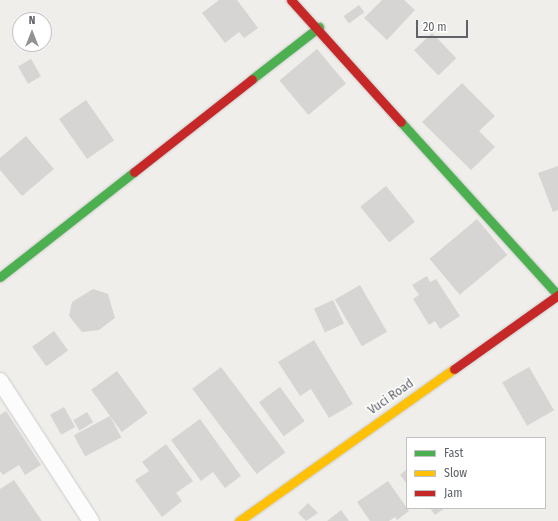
<!DOCTYPE html>
<style>
body{margin:0}
#map{position:relative;width:558px;height:521px;overflow:hidden;background:#efeeea;font-family:"Fira Sans Condensed",sans-serif}
div>[style]{position:absolute}
.building>*{inset:0;background:#d6d5d3;transform-origin:0 0}
.roads{filter:drop-shadow(0 0 1px #cbcccc) drop-shadow(0 0 1px #cbcccc)}
.street>*{height:16px;margin:-8px;padding:0 8px;transform-origin:8px;border-radius:8px;background:#fdfcfc}
.fast>*{height:9px;margin:-4.5px;padding:0 4.5px;transform-origin:4.5px;border-radius:4.5px;background:#4caf50}
.slow>*{height:9px;margin:-4.5px;padding:0 4.5px;transform-origin:4.5px;border-radius:4.5px;background:#ffc107}
.jam>*{height:9px;margin:-4.5px;padding:0 4.5px;transform-origin:4.5px;border-radius:4.5px;background:#c62828}
span{translate:-50% -50%;white-space:nowrap;text-align:center;line-height:1.15;-webkit-text-stroke:3px #fff;paint-order:stroke}
.street-label{font-size:13px;color:#5f6368}
.legend{position:absolute;left:406px;top:437px;width:140px;height:72px;box-sizing:border-box;background:#fff;border:1px solid #bfc1c3;margin:0;padding:5px 7px;list-style:none;font-size:12px;color:#5f6368}
.legend li{display:flex;align-items:center;gap:8px;height:20px}
.legend b{width:20px;border:1px solid #bfc1c3}
.north{position:absolute;left:12px;top:12px;width:40px;height:40px;box-sizing:border-box;background:#fff;border:1px solid #bfc1c3;border-radius:50%;rotate:0deg;font-size:11px;font-weight:700;line-height:16px;text-align:center;color:#5f6368}
.north::after{content:'';display:block;margin:auto;width:14px;height:18px;background:#919496;clip-path:polygon(50% 0,100% 100%,50% 72%,0 100%)}
.scale{position:absolute;left:416px;top:20px;width:52px;height:18px;box-sizing:border-box;border:2px solid #5f6368;border-top:0;padding-left:5px;font-size:12px;line-height:14px;white-space:nowrap;color:#5f6368;-webkit-text-stroke:3px #fff;paint-order:stroke}
</style>
<div id="map">
<div class="building">
<div style="clip-path:polygon(219px 0,237px 0,258px 28px,244px 38px,239px 32px,225px 43px,202px 13px)"></div>
<div style="clip-path:polygon(382px 0,404px 0,415px 10px,387px 40px,364px 18px)"></div>
<div style="left:359px;top:5px;width:9px;height:19px;rotate:54deg"></div>
<div style="left:432px;top:33px;width:35px;height:25px;rotate:46deg"></div>
<div style="left:317px;top:49px;width:45px;height:49px;rotate:50deg"></div>
<div style="left:31px;top:59px;width:20px;height:15px;rotate:60deg"></div>
<div style="clip-path:polygon(462px 83px,495px 116px,479px 131px,495px 147px,471px 170px,422px 122px)"></div>
<div style="left:86px;top:100px;width:49px;height:33px;rotate:55deg"></div>
<div style="clip-path:polygon(26px 136px,54px 169px,22px 196px,0 170px,0 158px)"></div>
<div style="clip-path:polygon(558px 166px,558px 210px,553px 212px,538px 173px)"></div>
<div style="left:386px;top:186px;width:46px;height:33px;rotate:51deg"></div>
<div style="left:477px;top:219px;width:47px;height:62px;rotate:50deg"></div>
<div style="clip-path:polygon(427px 276px,430px 282px,436px 279px,460px 316px,440px 329px,435px 321px,429px 325px,413px 299px,419px 295px,412px 285px)"></div>
<div style="left:360px;top:285px;width:54px;height:29px;rotate:60deg"></div>
<div style="clip-path:polygon(93px 289px,108px 294px,115px 318px,99px 330px,82px 332px,69px 316px,72px 302px)"></div>
<div style="left:333px;top:300px;width:26px;height:21px;rotate:65deg"></div>
<div style="left:54px;top:331px;width:24px;height:27px;rotate:54deg"></div>
<div style="clip-path:polygon(314px 340px,353px 404px,329px 418px,311px 389px,300px 396px,278px 362px)"></div>
<div style="left:221px;top:367px;width:107px;height:36px;rotate:53deg"></div>
<div style="left:529px;top:367px;width:50px;height:31px;rotate:60deg"></div>
<div style="left:117px;top:371px;width:52px;height:32px;rotate:54deg"></div>
<div style="left:280px;top:387px;width:42px;height:26px;rotate:54deg"></div>
<div style="left:64px;top:407px;width:23px;height:16px;rotate:61deg"></div>
<div style="clip-path:polygon(6px 411px,41px 465px,25px 475px,19px 465px,3px 475px,0 471px,0 415px)"></div>
<div style="left:87px;top:412px;width:12px;height:16px;rotate:59deg"></div>
<div style="left:110px;top:416px;width:24px;height:41px;rotate:62deg"></div>
<div style="clip-path:polygon(200px 419px,241px 476px,225px 488px,213px 472px,201px 481px,171px 440px)"></div>
<div style="clip-path:polygon(166px 444px,193px 481px,176px 493px,182px 501px,162px 517px,135px 480px,149px 471px,142px 462px)"></div>
<div style="clip-path:polygon(407px 469px,407px 484px,400px 475px)"></div>
<div style="clip-path:polygon(14px 480px,42px 521px,0 521px,0 489px)"></div>
<div style="clip-path:polygon(388px 481px,409px 511px,397px 520px,395px 517px,389px 521px,370px 521px,357px 502px)"></div>
<div style="clip-path:polygon(308px 503px,318px 513px,306px 521px,298px 513px)"></div>
<div style="clip-path:polygon(430px 508px,445px 508px,435px 515px)"></div>
<div style="clip-path:polygon(341px 510px,349px 521px,327px 521px)"></div>
</div>
<div class="roads">
<div class="street">
<div style="left:0;top:381px;width:167px;rotate:57deg"></div>
</div>
<div class="fast">
<div style="left:252px;top:79px;width:85px;rotate:-37.8deg"></div>
<div style="left:401px;top:122px;width:234px;rotate:47.8deg"></div>
<div style="left:0;top:277px;width:170px;rotate:-38.1deg"></div>
</div>
<div class="slow">
<div style="left:239px;top:521px;width:263px;rotate:-35.3deg"></div>
</div>
<div class="jam">
<div style="left:291px;top:0;width:164px;rotate:48deg"></div>
<div style="left:134px;top:172px;width:150px;rotate:-38.2deg"></div>
<div style="left:454px;top:369px;width:128px;rotate:-35.4deg"></div>
</div>
</div>
<div class="street-label">
<span style="left:391px;top:397px;rotate:-35deg">Vuci Road</span>
</div>
<ul class="legend">
<li><b style="height:5px;background:#4caf50"></b>Fast</li>
<li><b style="height:5px;background:#ffc107"></b>Slow</li>
<li><b style="height:5px;background:#c62828"></b>Jam</li>
</ul>
<div class="north">N</div>
<div class="scale">20 m</div>
</div>
